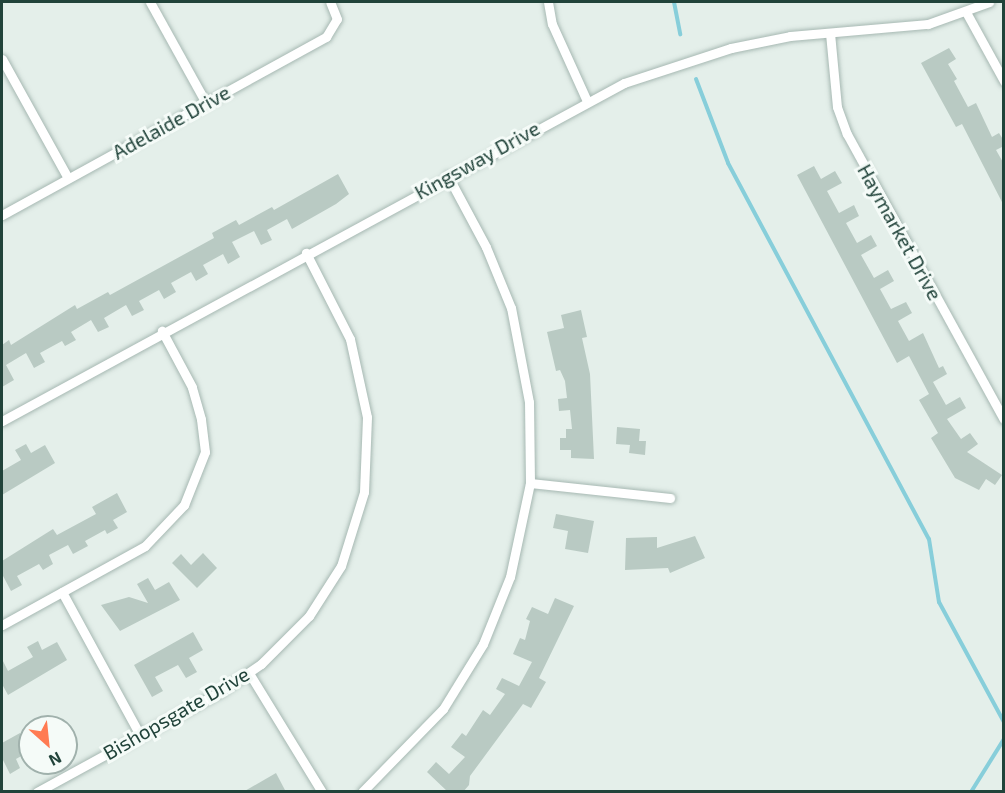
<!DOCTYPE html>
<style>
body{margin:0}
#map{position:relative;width:1005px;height:793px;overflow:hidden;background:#e4efea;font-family:"Exo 2",sans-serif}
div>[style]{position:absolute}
.stream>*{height:4px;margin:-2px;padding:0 2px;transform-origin:2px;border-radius:2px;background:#87ceda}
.building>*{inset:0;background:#b9cac3}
.roads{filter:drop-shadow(0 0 2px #a6b8b2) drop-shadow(0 0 2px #a6b8b2)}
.street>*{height:9px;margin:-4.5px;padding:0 4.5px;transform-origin:4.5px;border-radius:4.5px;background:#fff}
span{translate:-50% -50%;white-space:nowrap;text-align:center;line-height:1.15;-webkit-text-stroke:6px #f5fbf8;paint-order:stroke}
.street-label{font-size:20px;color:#21433a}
.frame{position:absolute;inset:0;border:3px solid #21433a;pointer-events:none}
.north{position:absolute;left:18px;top:715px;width:60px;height:60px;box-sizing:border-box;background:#f5fbf8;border:2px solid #a0b1ac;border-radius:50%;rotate:153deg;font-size:16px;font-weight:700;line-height:24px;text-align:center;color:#21433a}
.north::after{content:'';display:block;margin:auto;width:21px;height:27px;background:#ff7b52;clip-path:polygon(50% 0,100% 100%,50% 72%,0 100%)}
</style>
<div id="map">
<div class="stream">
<div style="left:674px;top:2px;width:33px;rotate:79deg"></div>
<div style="left:696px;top:79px;width:90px;rotate:69.1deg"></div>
<div style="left:728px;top:163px;width:426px;rotate:61.9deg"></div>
<div style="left:929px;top:539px;width:64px;rotate:81deg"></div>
<div style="left:939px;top:602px;width:136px;rotate:61.6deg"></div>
<div style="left:971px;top:792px;width:62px;rotate:-58.1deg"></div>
</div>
<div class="building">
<div style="clip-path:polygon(949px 48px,956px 59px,948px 64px,957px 79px,954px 81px,968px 107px,976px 103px,992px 137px,999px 133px,1004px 141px,1004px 146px,996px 150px,1004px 164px,1004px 206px,962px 124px,956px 127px,921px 63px)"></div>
<div style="clip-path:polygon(814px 166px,821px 179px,835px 171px,842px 183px,827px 191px,839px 213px,854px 205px,859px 216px,846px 223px,857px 243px,871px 235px,877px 246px,861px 255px,874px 278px,888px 270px,894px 281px,880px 289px,891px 309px,906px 302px,912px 313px,898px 321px,909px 341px,923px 333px,939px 368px,943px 366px,947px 374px,933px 382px,946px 405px,960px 397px,966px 408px,947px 419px,961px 439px,970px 433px,978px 444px,967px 452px,1002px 475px,995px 485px,986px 479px,979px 490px,955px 478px,931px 438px,938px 433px,919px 400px,929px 394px,909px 356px,897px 363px,797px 175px)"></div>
<div style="clip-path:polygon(338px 174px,349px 194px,336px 204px,292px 229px,287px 219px,267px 230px,272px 240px,261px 245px,254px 231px,232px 242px,240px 257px,228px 264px,223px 254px,203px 265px,208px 274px,196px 281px,191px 272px,171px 283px,176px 292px,164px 299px,159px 290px,139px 301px,144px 310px,132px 316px,126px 305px,104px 318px,109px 327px,98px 332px,91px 320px,71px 332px,76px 340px,65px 346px,62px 341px,40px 353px,45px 362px,34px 368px,26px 353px,6px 365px,14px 380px,2px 387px,2px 345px,9px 340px,11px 345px,75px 305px,77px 309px,108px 292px,110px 295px,214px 238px,212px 233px,236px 220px,239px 225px,272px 207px,274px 210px)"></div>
<div style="clip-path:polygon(581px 310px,587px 337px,582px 338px,590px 374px,594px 459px,571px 458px,571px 450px,560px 450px,560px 438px,566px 438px,566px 429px,572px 429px,570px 410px,559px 411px,558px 399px,567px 398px,565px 381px,560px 370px,556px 371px,547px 332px,564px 328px,561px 315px)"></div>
<div style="clip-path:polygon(617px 427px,640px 429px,639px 441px,646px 441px,645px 455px,629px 453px,630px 445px,616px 444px)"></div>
<div style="clip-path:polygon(26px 444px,31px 453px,45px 445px,55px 463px,2px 495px,2px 471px,21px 460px,15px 450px)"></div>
<div style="clip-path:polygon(117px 493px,127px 512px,113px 520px,118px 528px,107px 534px,105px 530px,85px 541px,88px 546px,73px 554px,68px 545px,49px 555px,53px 564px,43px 570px,39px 564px,17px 576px,22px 585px,11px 591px,2px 574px,2px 561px,53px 529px,57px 535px,96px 514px,92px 507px)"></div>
<div style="clip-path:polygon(556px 514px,594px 521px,588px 553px,565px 549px,568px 531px,553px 528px)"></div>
<div style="clip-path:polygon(695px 536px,705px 558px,670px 573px,668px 568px,625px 570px,626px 538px,657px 537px,657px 548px)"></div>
<div style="clip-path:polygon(203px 553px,217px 568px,197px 588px,172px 563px,181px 554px,191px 565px)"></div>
<div style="clip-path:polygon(148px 578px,155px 590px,169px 582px,180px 600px,120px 631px,101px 605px,129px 597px,148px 603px,137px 584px)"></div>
<div style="clip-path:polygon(555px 598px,574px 606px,539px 678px,546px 682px,531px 708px,523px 704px,470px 776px,469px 785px,463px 792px,448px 792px,427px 772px,436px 762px,449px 774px,465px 757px,451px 747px,462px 733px,466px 736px,483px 710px,490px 715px,505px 694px,496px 689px,502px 678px,519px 686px,532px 662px,513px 654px,520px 638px,525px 640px,530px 621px,526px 619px,532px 607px,548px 614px)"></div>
<div style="clip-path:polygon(193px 632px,203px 650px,189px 658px,197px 672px,186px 678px,178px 665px,155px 677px,163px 691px,152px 697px,134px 665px)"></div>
<div style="clip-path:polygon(38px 641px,42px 650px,57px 642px,67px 660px,8px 695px,2px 684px,2px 659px,8px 671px,33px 657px,27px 647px)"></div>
<div style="clip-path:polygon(20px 733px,30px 751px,16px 759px,20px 768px,10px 774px,2px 758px,2px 743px)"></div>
<div style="clip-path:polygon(276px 773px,286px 792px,243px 792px)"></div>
</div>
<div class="roads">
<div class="street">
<div style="left:150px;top:2px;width:115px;rotate:61deg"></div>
<div style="left:548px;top:2px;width:22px;rotate:80deg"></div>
<div style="left:552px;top:24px;width:85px;rotate:65.6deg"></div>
<div style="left:966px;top:12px;width:79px;rotate:61.2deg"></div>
<div style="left:830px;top:33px;width:74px;rotate:84.6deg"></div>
<div style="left:837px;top:107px;width:29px;rotate:70deg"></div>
<div style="left:847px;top:134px;width:325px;rotate:61.2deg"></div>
<div style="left:2px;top:59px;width:136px;rotate:61deg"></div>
<div style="left:2px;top:215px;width:370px;rotate:-28.8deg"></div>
<div style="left:326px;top:37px;width:21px;rotate:-59deg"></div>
<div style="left:337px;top:19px;width:18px;rotate:-112deg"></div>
<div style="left:2px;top:421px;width:708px;rotate:-28.52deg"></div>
<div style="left:624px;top:83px;width:113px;rotate:-18.1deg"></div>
<div style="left:731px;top:48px;width:60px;rotate:-11.5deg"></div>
<div style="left:790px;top:36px;width:139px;rotate:-5deg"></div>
<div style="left:928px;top:24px;width:65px;rotate:-19.8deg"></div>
<div style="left:530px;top:483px;width:141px;rotate:6.1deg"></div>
<div style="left:62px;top:592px;width:163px;rotate:61.4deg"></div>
<div style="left:2px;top:625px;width:163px;rotate:-28.9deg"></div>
<div style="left:145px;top:546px;width:57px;rotate:-46.4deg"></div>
<div style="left:184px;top:505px;width:57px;rotate:-68.4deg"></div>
<div style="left:205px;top:452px;width:33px;rotate:-97deg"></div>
<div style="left:201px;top:419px;width:33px;rotate:-106deg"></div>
<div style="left:192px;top:387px;width:64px;rotate:-118.2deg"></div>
<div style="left:249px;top:673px;width:140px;rotate:58.5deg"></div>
<div style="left:37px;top:792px;width:212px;rotate:-28.7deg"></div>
<div style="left:223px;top:690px;width:46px;rotate:-34.4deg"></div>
<div style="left:261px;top:664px;width:68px;rotate:-45deg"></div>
<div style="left:309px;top:616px;width:59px;rotate:-57.4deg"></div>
<div style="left:341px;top:566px;width:77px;rotate:-72.7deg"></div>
<div style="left:364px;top:492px;width:75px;rotate:-87.7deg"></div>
<div style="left:367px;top:417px;width:80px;rotate:-102.3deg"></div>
<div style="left:350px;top:339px;width:97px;rotate:-117.1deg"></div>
<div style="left:362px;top:792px;width:116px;rotate:-45.7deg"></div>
<div style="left:443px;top:709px;width:76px;rotate:-58.4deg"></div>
<div style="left:483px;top:644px;width:72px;rotate:-68.1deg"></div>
<div style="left:510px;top:577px;width:96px;rotate:-78deg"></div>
<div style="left:530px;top:483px;width:81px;rotate:-90.7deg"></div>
<div style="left:529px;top:402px;width:96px;rotate:-100.8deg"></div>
<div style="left:511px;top:308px;width:66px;rotate:-112.3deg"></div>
<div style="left:486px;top:247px;width:81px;rotate:-118.2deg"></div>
</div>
</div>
<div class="street-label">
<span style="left:171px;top:122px;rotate:-29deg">Adelaide Drive</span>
<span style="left:477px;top:160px;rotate:-29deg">Kingsway Drive</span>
<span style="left:900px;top:232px;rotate:61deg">Haymarket Drive</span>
<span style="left:176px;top:713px;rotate:-30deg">Bishopsgate Drive</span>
</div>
<div class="frame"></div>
<div class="north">N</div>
</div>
